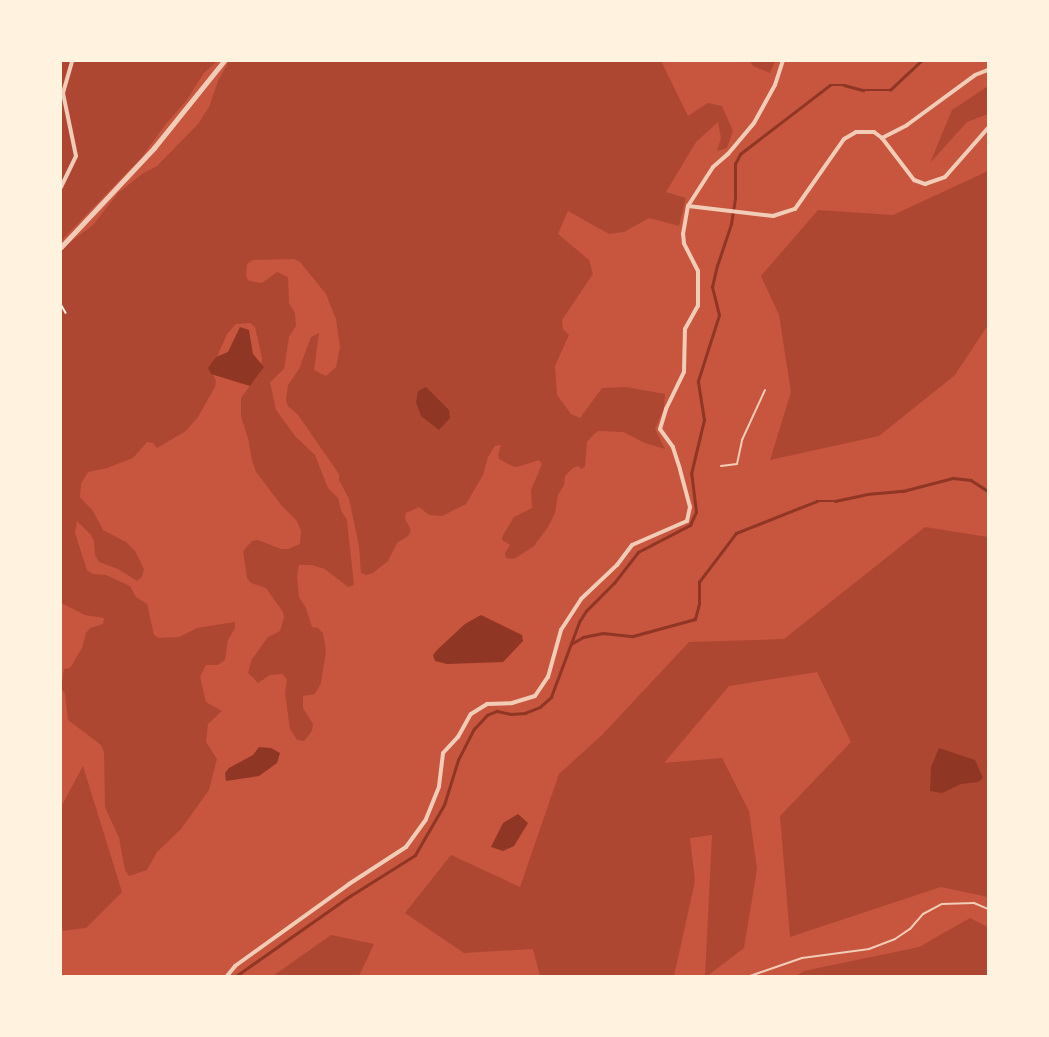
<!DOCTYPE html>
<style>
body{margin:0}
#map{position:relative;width:1049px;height:1037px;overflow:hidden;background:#c8553d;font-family:"Public Sans",sans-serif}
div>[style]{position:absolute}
.green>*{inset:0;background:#ae4732}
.water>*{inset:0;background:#8f3625}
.stream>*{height:2.5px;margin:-1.25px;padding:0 1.25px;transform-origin:1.25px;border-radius:1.25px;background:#8f3625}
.path>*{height:1.5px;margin:-0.75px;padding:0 0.75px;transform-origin:0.75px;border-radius:0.75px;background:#fff3e0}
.service>*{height:2px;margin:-1px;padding:0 1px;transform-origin:1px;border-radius:1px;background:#f1ccb7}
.minor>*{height:4px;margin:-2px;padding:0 2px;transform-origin:2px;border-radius:2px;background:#f1ccb7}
.tertiary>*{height:4.5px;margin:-2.25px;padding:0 2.25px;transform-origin:2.25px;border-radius:2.25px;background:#f1ccb7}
span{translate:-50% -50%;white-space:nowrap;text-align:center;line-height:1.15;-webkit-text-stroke:4px #fff3e0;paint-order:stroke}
.frame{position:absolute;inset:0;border:62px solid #fff3e0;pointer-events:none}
</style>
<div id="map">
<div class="green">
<div style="clip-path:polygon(61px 61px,217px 61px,204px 73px,186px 101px,165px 125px,142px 157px,61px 241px)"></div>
<div style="clip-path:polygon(229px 61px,661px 61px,688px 116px,708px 103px,722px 106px,733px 131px,727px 148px,717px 151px,721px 138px,718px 122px,696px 142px,666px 192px,686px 198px,679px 226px,649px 218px,624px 232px,609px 234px,568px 211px,558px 234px,589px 260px,593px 274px,562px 320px,563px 329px,569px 335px,555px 366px,557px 395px,571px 414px,580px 418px,602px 388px,626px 387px,665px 394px,664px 408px,655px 429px,665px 449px,645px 443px,623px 432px,598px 431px,594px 434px,587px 442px,585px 466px,582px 469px,578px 466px,573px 468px,565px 476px,564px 485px,558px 495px,555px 513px,548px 527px,534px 546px,514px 559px,506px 558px,505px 553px,510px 545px,502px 540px,503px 535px,514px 517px,532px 508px,531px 490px,542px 464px,539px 460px,517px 467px,512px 466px,499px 459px,498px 455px,501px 445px,495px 446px,488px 457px,483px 475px,466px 504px,442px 516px,429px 515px,419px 507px,406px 513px,405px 519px,411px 530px,408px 536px,397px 543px,388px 561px,373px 573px,367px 575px,361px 573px,359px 546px,349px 499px,339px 480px,339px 474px,298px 415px,288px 406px,286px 400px,288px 385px,299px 369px,311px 337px,319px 333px,314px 370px,326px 376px,336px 367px,340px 347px,336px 319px,326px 294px,300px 262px,294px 259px,253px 260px,247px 264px,246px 276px,249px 281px,262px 283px,277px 272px,288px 277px,289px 303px,295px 313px,296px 326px,289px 337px,284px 369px,270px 382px,276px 410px,295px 436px,315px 455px,328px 488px,338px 498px,341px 510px,347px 520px,354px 585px,348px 587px,325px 569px,312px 565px,299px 565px,297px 576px,299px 597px,306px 608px,312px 627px,318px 628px,323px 633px,326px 651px,321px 683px,315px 694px,303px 696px,303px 708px,313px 724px,312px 731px,304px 741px,297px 740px,290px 729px,285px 693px,287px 680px,283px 674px,270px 675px,258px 683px,248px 673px,252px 659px,268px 637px,280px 631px,284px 618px,283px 612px,266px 588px,251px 583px,247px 578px,243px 551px,252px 541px,258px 540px,281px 549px,288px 549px,300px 544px,301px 531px,297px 521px,282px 506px,256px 472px,252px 460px,248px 438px,241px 417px,241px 398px,261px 371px,262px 358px,255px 327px,250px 323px,236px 324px,227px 334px,211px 370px,216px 381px,215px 387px,198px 417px,186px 431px,157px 448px,153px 443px,147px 442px,133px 458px,107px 468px,88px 472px,81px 484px,80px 497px,93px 511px,103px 530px,126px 542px,135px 551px,144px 569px,142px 577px,137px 581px,118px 569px,99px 562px,95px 555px,94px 541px,91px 535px,77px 521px,75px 533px,87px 570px,93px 574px,106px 575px,130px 586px,136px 597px,147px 604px,154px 635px,159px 638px,179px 637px,197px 628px,235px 622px,235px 628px,228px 640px,225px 660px,218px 665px,206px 665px,200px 677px,206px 702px,222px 711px,208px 724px,206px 742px,217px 759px,209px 790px,181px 829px,157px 852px,147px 870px,129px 876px,125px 870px,119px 838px,105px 807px,104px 752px,101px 745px,68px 720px,65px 693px,61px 689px,64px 669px,70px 668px,82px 648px,86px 633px,90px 628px,103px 624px,104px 618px,85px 615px,61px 603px,61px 249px,93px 225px,118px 193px,142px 174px,157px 166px,198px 124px,209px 107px,218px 81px)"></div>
<div style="clip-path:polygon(750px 61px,775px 61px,770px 73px,753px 66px)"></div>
<div style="clip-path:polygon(988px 86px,988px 114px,967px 122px,930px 163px,952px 110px)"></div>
<div style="clip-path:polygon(988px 171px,988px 325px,955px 375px,879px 436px,770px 460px,791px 392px,779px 315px,761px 276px,818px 210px,893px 215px)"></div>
<div style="clip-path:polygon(925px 527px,988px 537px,988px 897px,941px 887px,790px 937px,780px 816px,851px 742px,817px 672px,729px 686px,664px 763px,722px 758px,749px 811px,757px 869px,744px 948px,707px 976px,705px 976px,712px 835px,690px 838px,695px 881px,674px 976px,540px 976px,533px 949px,464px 953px,405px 913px,451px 855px,520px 887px,559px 774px,602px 735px,689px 642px,784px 639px)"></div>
<div style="clip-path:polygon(83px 766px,122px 892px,86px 928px,61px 931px,61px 807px)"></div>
<div style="clip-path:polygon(970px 918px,988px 927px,988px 976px,796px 976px,804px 971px,919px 947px)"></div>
<div style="clip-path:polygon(331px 935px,374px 944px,359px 976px,273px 976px)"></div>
</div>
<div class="water">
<div style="clip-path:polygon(240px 327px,249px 330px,253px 354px,264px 367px,250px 386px,211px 374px,208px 368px,216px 357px,228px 352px)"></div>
<div style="clip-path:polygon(426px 387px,449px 410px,450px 418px,439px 430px,421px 416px,416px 402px,418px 391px)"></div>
<div style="clip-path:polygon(481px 615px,522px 635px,523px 641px,503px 662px,447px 664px,435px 661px,433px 655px,438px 649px,465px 624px)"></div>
<div style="clip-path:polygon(259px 747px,271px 748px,280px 753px,277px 763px,259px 776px,226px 781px,225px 773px,229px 768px,253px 755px)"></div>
<div style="clip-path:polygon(939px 748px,975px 760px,983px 778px,978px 782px,961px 784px,942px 793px,930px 791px,931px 767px)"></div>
<div style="clip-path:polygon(518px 814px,528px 823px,514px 846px,503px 851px,491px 847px,503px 823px)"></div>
</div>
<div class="stream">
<div style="left:571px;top:644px;width:14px;rotate:-30deg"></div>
<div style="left:583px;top:637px;width:20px;rotate:-11deg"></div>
<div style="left:603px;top:633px;width:30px;rotate:6deg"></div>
<div style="left:633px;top:636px;width:64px;rotate:-15.3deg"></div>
<div style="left:695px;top:619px;width:16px;rotate:-75deg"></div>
<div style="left:699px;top:604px;width:22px;rotate:-90deg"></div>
<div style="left:699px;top:582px;width:61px;rotate:-52.9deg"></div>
<div style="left:736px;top:533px;width:87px;rotate:-21.6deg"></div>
<div style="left:817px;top:501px;width:18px"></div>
<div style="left:835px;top:501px;width:33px;rotate:-12deg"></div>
<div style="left:867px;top:494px;width:36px;rotate:-5deg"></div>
<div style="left:903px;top:491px;width:52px;rotate:-14.6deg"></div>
<div style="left:953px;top:478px;width:18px;rotate:6deg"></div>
<div style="left:971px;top:480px;width:20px;rotate:33deg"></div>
<div style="left:236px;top:976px;width:139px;rotate:-35.1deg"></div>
<div style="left:350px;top:896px;width:77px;rotate:-32.2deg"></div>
<div style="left:415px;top:855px;width:58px;rotate:-59.9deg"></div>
<div style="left:444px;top:805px;width:47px;rotate:-72.7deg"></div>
<div style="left:458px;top:760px;width:35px;rotate:-63deg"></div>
<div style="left:474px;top:729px;width:19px;rotate:-47deg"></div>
<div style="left:487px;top:715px;width:11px;rotate:-22deg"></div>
<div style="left:497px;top:711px;width:14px;rotate:12deg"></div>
<div style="left:511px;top:714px;width:14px;rotate:-4deg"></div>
<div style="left:525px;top:713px;width:16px;rotate:-22deg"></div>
<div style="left:540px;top:707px;width:15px;rotate:-42deg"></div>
<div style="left:551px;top:697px;width:80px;rotate:-69.5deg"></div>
<div style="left:579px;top:622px;width:13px;rotate:-58deg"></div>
<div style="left:586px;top:611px;width:40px;rotate:-45deg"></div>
<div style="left:614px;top:583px;width:39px;rotate:-52deg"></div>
<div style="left:638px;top:552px;width:59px;rotate:-27.4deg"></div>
<div style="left:690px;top:525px;width:14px;rotate:-65deg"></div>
<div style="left:696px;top:512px;width:38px;rotate:-97deg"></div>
<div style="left:691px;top:474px;width:56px;rotate:-76.5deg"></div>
<div style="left:704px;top:420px;width:39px;rotate:-99deg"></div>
<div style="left:698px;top:381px;width:69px;rotate:-72.3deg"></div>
<div style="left:719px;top:315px;width:29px;rotate:-104deg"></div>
<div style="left:712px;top:287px;width:22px;rotate:-77deg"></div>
<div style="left:717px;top:266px;width:44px;rotate:-71.6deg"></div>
<div style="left:731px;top:224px;width:26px;rotate:-81deg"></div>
<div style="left:735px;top:198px;width:34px;rotate:-90deg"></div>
<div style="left:735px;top:164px;width:11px;rotate:-63deg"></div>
<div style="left:740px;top:154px;width:113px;rotate:-37.5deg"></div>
<div style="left:830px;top:85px;width:14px"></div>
<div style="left:844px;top:85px;width:20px;rotate:15deg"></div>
<div style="left:863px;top:90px;width:27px"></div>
<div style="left:890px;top:90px;width:42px;rotate:-43.1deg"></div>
</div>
<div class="path">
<div style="left:61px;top:304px;width:10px;rotate:61deg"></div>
</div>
<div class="service">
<div style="left:721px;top:466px;width:16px;rotate:-7deg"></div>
<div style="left:737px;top:464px;width:25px;rotate:-78deg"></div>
<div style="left:742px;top:440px;width:55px;rotate:-65.3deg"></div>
<div style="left:750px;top:976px;width:55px;rotate:-19.1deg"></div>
<div style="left:802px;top:958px;width:68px;rotate:-7.7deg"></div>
<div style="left:869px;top:949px;width:28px;rotate:-21deg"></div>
<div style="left:895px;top:939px;width:18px;rotate:-34deg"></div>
<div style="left:910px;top:929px;width:20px;rotate:-49deg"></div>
<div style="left:923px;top:914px;width:21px;rotate:-28deg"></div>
<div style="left:942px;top:904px;width:32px;rotate:-2deg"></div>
<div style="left:974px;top:903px;width:15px;rotate:23deg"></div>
</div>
<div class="minor">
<div style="left:882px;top:138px;width:53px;rotate:52.7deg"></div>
<div style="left:914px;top:180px;width:12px;rotate:20deg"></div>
<div style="left:925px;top:184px;width:21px;rotate:-19deg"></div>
<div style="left:945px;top:177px;width:65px;rotate:-48.7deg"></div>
<div style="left:61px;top:187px;width:34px;rotate:-64deg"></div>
<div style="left:76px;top:156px;width:64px;rotate:-101.7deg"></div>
<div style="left:63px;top:93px;width:33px;rotate:-74deg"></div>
<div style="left:688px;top:206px;width:86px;rotate:6.7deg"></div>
<div style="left:773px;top:216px;width:23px;rotate:-18deg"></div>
<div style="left:795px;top:209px;width:85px;rotate:-55deg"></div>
<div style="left:844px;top:139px;width:14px;rotate:-30deg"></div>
<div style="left:856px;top:132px;width:18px"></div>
<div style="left:874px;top:132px;width:10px;rotate:37deg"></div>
<div style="left:882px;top:138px;width:28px;rotate:-27deg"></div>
<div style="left:907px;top:125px;width:84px;rotate:-36.3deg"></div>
<div style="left:975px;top:75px;width:14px;rotate:-21deg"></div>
<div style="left:227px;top:976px;width:13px;rotate:-51deg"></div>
<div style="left:235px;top:966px;width:140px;rotate:-35.7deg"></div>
<div style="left:349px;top:884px;width:68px;rotate:-33deg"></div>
<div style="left:406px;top:847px;width:34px;rotate:-54deg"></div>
<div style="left:426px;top:819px;width:35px;rotate:-68deg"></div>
<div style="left:439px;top:786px;width:33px;rotate:-83deg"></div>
<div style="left:443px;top:753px;width:22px;rotate:-47deg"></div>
<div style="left:458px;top:737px;width:26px;rotate:-61deg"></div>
<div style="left:471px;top:714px;width:19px;rotate:-32deg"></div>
<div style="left:487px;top:704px;width:25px;rotate:-2deg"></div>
<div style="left:512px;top:703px;width:24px;rotate:-17deg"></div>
<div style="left:535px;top:696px;width:23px;rotate:-56deg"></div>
<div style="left:548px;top:677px;width:49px;rotate:-74.5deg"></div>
<div style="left:561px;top:630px;width:37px;rotate:-57deg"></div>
<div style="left:581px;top:599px;width:50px;rotate:-43.4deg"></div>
<div style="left:617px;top:565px;width:25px;rotate:-53deg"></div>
<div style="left:632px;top:545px;width:60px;rotate:-23.6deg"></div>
<div style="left:687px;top:521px;width:14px;rotate:-78deg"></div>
<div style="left:690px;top:507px;width:39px;rotate:-105deg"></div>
<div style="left:680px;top:469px;width:23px;rotate:-108deg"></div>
<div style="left:673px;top:447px;width:22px;rotate:-126deg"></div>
<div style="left:660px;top:429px;width:21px;rotate:-73deg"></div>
<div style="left:666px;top:409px;width:41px;rotate:-64.1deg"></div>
<div style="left:684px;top:372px;width:43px;rotate:-88.7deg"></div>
<div style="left:685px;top:329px;width:26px;rotate:-61deg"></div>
<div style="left:698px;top:306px;width:35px;rotate:-90deg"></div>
<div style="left:698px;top:271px;width:31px;rotate:-117deg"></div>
<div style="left:684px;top:243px;width:9px;rotate:-96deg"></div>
<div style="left:683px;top:234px;width:28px;rotate:-80deg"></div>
<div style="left:688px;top:206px;width:46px;rotate:-57.3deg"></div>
<div style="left:713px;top:167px;width:20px;rotate:-41deg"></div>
<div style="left:728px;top:154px;width:40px;rotate:-50deg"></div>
<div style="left:754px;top:123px;width:43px;rotate:-61.1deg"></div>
<div style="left:775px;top:85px;width:25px;rotate:-72deg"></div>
</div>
<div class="tertiary">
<div style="left:61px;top:247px;width:136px;rotate:-46.8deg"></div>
<div style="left:154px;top:148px;width:112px;rotate:-51.2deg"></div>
</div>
<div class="frame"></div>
</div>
